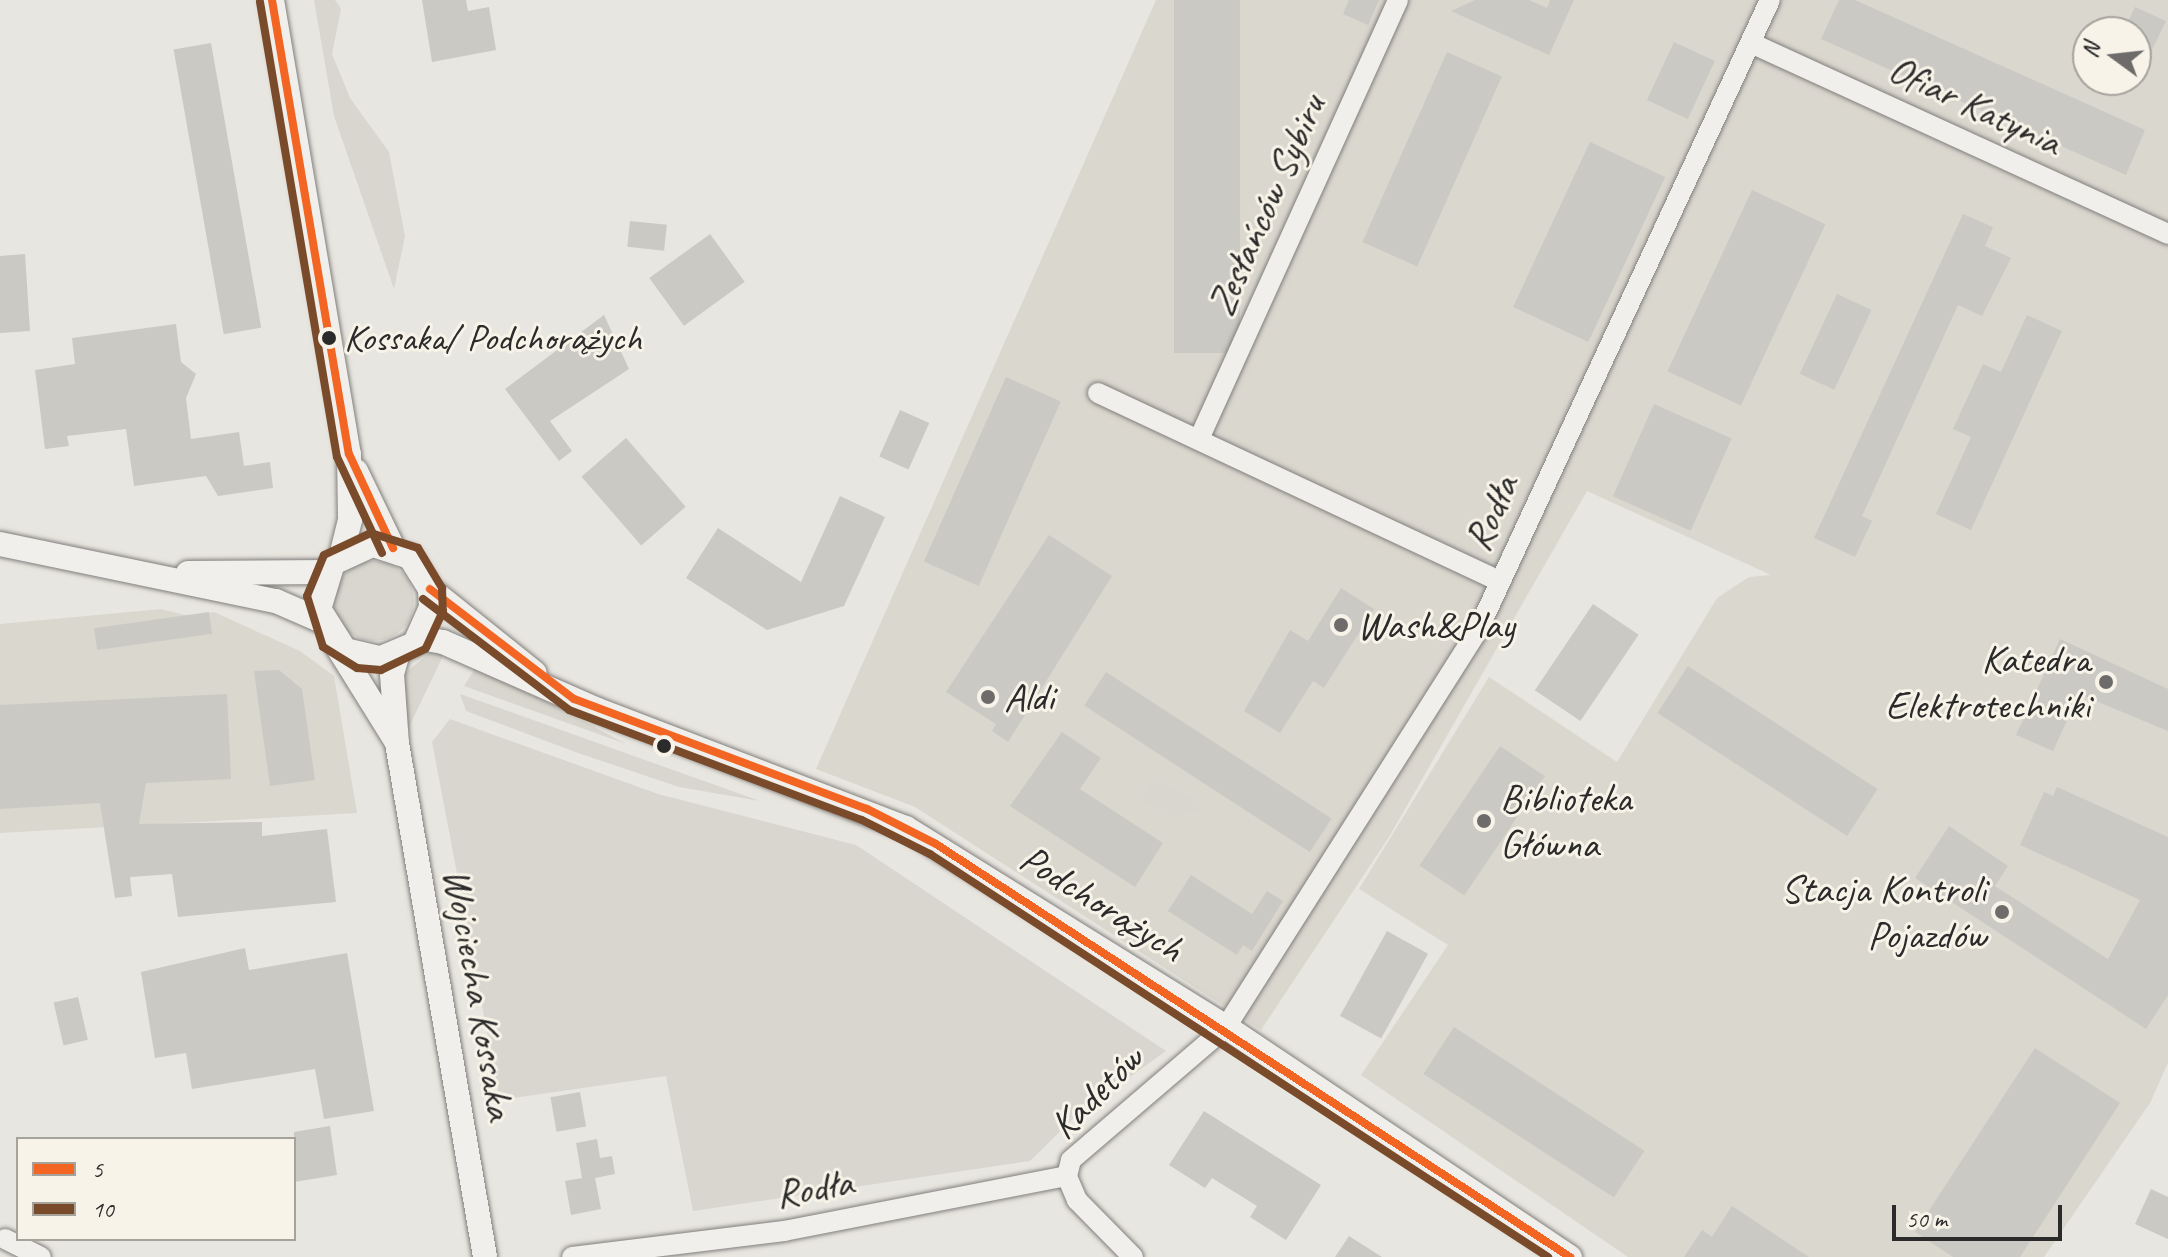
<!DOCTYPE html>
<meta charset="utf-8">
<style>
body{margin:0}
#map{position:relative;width:2168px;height:1257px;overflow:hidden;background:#e8e6e0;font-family:Caveat,sans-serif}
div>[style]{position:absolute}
.built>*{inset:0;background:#dad7cf}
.green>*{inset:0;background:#d8d6ce}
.round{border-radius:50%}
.building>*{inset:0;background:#cac9c4;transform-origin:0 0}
.roads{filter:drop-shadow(0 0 2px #807f7c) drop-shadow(0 0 2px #807f7c)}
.minor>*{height:20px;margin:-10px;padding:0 10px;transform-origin:10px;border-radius:10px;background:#f0efeb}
.tertiary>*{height:24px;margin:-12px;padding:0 12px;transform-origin:12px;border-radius:12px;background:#f0efeb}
.bus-1>*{height:8px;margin:-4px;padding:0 4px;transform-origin:4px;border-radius:4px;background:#f26522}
.bus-2>*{height:8px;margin:-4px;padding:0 4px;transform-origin:4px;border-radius:4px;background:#7a4b2a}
.dots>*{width:22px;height:22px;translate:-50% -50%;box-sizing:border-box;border:4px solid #f7f3e8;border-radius:50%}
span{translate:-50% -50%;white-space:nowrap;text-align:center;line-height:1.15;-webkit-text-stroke:6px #f7f3e8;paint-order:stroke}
.bus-label{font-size:38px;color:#2b2b2b}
.left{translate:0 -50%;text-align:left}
.street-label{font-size:40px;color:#2b2b2b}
.poi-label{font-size:40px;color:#2b2b2b}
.right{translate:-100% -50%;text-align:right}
.legend{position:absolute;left:16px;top:1137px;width:280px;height:104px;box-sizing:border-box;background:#f7f3e8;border:2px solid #a5a39c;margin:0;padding:10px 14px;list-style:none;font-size:24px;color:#2b2b2b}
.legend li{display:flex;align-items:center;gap:16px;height:40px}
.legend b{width:40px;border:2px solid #a5a39c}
.north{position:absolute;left:2072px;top:16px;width:80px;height:80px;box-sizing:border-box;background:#f7f3e8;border:2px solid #a5a39c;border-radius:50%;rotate:285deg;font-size:22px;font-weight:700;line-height:32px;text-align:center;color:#2b2b2b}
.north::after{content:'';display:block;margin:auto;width:28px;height:36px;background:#6d6c6a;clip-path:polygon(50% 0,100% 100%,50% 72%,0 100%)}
.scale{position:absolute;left:1892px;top:1205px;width:170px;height:36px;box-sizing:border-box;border:4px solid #2b2b2b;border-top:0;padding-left:10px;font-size:24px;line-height:28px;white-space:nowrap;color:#2b2b2b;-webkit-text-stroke:6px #f7f3e8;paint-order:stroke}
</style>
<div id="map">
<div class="built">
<div style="clip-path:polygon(evenodd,1156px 0,2168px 0,2168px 1063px,2150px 1103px,2044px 1257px,1628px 1257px,1361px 1075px,1448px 945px,1359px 889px,1489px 677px,1617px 762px,1717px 598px,1749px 577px,1771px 575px,1587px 491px,1389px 837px,1261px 1030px,915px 807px,816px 769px,1156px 0,2088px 32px,2136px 32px,2136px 80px,2088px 80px,2088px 32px)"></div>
<div style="clip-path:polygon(161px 609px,189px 616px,214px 612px,300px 651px,334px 676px,357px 813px,0 833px,0 624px)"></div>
</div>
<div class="green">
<div style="clip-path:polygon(314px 0,335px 0,341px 9px,332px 54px,350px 98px,389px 152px,405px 236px,394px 289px,334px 116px)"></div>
<div class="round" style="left:334px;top:561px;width:80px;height:80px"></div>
<div style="clip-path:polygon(432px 651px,444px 654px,407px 731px,403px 675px)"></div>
<div style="clip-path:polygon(476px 667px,573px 715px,626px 744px,464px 686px)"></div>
<div style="clip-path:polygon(460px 694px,760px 801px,679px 787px,578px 753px,466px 711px)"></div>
<div style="clip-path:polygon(450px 719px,658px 794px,856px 845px,1166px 1051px,1077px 1115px,1030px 1161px,693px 1211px,666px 1076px,500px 1100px,432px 742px)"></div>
<div style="clip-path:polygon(1155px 776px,1202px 806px,1198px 813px,1167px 816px,1140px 798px)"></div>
</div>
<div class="building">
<div style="clip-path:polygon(422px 0,466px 0,468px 11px,489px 7px,496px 50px,432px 62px)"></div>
<div style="left:1174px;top:0;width:66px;height:353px"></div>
<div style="clip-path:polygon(1349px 0,1379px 0,1368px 25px,1343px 14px)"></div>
<div style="clip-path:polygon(1475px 0,1529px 0,1547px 8px,1550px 0,1574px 0,1549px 55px,1451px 11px)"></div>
<div style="clip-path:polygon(1839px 0,1855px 0,2145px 130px,2126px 175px,1821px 39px)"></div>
<div style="clip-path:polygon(2135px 7px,2166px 21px,2151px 52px,2136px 45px,2136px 32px,2123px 32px)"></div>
<div style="left:1674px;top:42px;width:45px;height:64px;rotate:25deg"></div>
<div style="left:211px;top:43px;width:289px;height:38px;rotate:80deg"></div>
<div style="left:1447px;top:52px;width:60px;height:208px;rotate:24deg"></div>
<div style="left:1590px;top:142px;width:83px;height:182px;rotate:25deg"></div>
<div style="left:1752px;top:190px;width:81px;height:200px;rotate:25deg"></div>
<div style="clip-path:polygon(1963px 214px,1993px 227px,1985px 246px,2011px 258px,1982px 316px,1958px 305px,1862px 516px,1872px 521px,1855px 557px,1814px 538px)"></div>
<div style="left:630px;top:221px;width:37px;height:26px;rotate:6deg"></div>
<div style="left:710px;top:234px;width:59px;height:75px;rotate:54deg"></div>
<div style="clip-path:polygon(25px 254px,30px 331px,0 333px,0 256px)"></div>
<div style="left:1837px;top:294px;width:38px;height:88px;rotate:25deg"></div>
<div style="clip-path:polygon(604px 315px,629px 369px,550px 421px,572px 451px,559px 461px,505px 389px)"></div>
<div style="clip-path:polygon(2027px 315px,2062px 331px,1971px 530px,1936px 514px,1971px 437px,1953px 429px,1983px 364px,2001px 372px)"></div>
<div style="clip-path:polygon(176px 324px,181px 362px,196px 374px,186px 398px,191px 439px,239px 432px,244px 466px,270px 462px,273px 488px,218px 496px,206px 476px,134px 486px,126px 429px,67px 436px,69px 446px,45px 449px,35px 370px,75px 364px,72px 338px)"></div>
<div style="left:1006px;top:377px;width:60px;height:202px;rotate:24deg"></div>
<div style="left:1654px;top:404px;width:85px;height:101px;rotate:24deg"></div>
<div style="left:900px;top:410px;width:32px;height:51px;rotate:24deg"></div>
<div style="left:626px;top:438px;width:91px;height:59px;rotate:49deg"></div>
<div style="clip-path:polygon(840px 496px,885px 517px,844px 606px,767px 630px,686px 578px,718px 528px,801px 582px)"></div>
<div style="clip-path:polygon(1049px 535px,1112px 576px,1008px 742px,992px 731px,996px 724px,946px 692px)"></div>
<div style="clip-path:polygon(1341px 588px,1374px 609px,1324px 688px,1313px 681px,1280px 733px,1244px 711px,1290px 630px,1308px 641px)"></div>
<div style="left:1593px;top:604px;width:55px;height:104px;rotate:34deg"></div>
<div style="left:209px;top:612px;width:22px;height:116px;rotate:82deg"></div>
<div style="clip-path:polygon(2060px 639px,2168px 689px,2168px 731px,2079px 694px,2053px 751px,2016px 735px)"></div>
<div style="left:1688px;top:666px;width:226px;height:56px;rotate:33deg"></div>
<div style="clip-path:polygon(279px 670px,302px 689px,315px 780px,270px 786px,254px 671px)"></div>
<div style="left:1106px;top:672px;width:269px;height:40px;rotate:33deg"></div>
<div style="clip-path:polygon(227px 694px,231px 779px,146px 783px,139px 824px,262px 822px,262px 836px,327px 829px,336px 902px,178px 917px,172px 874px,130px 877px,132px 896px,115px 898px,100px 803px,0 809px,0 705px)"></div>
<div style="clip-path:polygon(1062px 732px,1101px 758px,1080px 789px,1163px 843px,1135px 887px,1010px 806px)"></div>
<div style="left:1500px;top:746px;width:54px;height:144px;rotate:34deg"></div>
<div style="clip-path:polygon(2057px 787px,2168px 837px,2168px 995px,2146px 1029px,1915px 878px,1949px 826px,2008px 866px,1995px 886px,2108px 959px,2140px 900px,2020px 845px,2044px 792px,2053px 796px)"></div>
<div style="clip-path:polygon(1191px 875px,1252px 914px,1267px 891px,1283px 901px,1252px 951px,1243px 945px,1237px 955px,1168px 911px)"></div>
<div style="left:1387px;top:931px;width:47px;height:97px;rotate:29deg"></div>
<div style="clip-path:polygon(245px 948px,249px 970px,347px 953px,374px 1111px,324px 1119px,315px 1069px,192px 1089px,186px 1053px,155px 1058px,141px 972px)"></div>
<div style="left:78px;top:997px;width:44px;height:25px;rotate:77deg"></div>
<div style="left:1454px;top:1027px;width:227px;height:56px;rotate:33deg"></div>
<div style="clip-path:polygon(2035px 1048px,2120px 1103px,2020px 1257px,1953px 1257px,1915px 1232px)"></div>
<div style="left:580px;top:1092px;width:35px;height:30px;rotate:80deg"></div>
<div style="clip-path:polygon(1204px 1111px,1321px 1185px,1286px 1240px,1250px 1217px,1257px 1206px,1212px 1178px,1205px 1188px,1169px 1165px)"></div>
<div style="clip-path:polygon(330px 1126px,337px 1175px,294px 1182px,294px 1132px)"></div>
<div style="clip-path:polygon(597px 1139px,600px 1158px,612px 1156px,615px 1174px,595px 1178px,601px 1209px,571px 1215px,565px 1181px,582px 1178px,576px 1143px)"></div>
<div style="clip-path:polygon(2151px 1189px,2168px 1197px,2168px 1239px,2135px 1224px)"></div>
<div style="clip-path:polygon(1732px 1206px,1809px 1257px,1684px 1257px,1702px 1230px,1712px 1237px)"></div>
<div style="clip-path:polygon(1349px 1236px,1382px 1257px,1335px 1257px)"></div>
</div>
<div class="roads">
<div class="minor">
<div style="left:1751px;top:43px;width:459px;rotate:24.6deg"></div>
<div style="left:1098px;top:393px;width:444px;rotate:25.1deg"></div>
<div style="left:1199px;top:439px;width:482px;rotate:-65.6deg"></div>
<div style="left:5px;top:1239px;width:40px;rotate:26.6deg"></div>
<div style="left:572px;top:1257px;width:214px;rotate:-7deg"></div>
<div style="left:784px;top:1231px;width:288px;rotate:-11deg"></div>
<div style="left:1133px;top:1257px;width:80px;rotate:-134.5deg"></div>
<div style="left:1077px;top:1200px;width:26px;rotate:-113deg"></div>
<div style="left:1067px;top:1176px;width:16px;rotate:-76deg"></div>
<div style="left:1071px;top:1160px;width:204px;rotate:-40.6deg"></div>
<div style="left:1226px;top:1027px;width:472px;rotate:-57.6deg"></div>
<div style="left:1479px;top:628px;width:692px;rotate:-65.14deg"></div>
</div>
<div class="tertiary">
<div style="left:272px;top:0;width:460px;rotate:80.4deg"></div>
<div style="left:349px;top:454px;width:66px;rotate:89.1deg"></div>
<div style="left:350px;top:520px;width:37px;rotate:104deg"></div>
<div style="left:356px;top:471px;width:85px;rotate:64.3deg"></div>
<div style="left:0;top:544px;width:282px;rotate:11.7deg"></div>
<div style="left:276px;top:601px;width:50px;rotate:23.5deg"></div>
<div style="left:188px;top:573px;width:139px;rotate:-0.4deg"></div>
<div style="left:430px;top:589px;width:134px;rotate:38.7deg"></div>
<div style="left:416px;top:641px;width:36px;rotate:-66deg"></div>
<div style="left:431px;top:608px;width:19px;rotate:-93deg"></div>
<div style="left:430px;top:589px;width:38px;rotate:-122deg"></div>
<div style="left:410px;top:557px;width:40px;rotate:-162deg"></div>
<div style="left:372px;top:545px;width:43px;rotate:155.2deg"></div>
<div style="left:333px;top:563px;width:48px;rotate:106.9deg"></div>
<div style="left:319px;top:609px;width:49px;rotate:57.6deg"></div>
<div style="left:345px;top:650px;width:37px;rotate:13deg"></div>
<div style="left:381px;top:658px;width:49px;rotate:-22.9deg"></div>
<div style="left:426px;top:639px;width:17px;rotate:10deg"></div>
<div style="left:443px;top:642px;width:169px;rotate:23.7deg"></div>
<div style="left:598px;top:710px;width:330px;rotate:21deg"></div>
<div style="left:906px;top:828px;width:377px;rotate:31.9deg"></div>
<div style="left:1226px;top:1027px;width:414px;rotate:33.8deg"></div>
<div style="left:335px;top:643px;width:115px;rotate:58.1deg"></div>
<div style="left:398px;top:653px;width:22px;rotate:106deg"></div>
<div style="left:392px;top:674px;width:69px;rotate:85.9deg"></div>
<div style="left:397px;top:743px;width:521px;rotate:80.28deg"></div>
</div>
</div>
<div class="bus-1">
<div style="left:272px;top:0;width:460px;rotate:80.4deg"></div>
<div style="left:349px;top:454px;width:104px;rotate:64.9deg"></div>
<div style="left:430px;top:589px;width:181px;rotate:37.4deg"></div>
<div style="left:574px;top:699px;width:313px;rotate:20.6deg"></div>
<div style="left:867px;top:809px;width:77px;rotate:26.9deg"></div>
<div style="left:936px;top:844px;width:757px;rotate:33.08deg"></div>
</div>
<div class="bus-2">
<div style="left:260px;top:2px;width:461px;rotate:80.4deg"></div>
<div style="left:337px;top:457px;width:106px;rotate:64.9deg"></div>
<div style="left:423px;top:599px;width:183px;rotate:37.2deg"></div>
<div style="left:569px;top:710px;width:313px;rotate:20.6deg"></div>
<div style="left:862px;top:820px;width:76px;rotate:26.6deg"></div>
<div style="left:930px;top:854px;width:738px;rotate:33.11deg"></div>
<div style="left:425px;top:649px;width:49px;rotate:154.5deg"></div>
<div style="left:381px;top:670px;width:24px;rotate:-175deg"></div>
<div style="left:357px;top:668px;width:40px;rotate:-148deg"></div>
<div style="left:323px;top:647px;width:53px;rotate:-107.4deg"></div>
<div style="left:307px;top:596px;width:44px;rotate:-67.5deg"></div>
<div style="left:324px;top:555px;width:52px;rotate:-25.1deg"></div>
<div style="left:371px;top:533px;width:49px;rotate:17.7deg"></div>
<div style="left:418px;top:548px;width:47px;rotate:59deg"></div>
<div style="left:442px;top:588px;width:23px;rotate:88deg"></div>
<div style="left:443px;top:611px;width:41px;rotate:114.7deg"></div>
</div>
<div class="dots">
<div style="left:329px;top:338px;background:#2b2b2b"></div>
<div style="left:1341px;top:625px;background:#6d6c6a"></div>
<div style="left:2106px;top:682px;background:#6d6c6a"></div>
<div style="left:988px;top:697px;background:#6d6c6a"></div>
<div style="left:664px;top:746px;background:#2b2b2b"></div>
<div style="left:1484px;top:821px;background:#6d6c6a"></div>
<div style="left:2002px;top:912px;background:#6d6c6a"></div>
</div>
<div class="bus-label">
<span class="left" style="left:344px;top:338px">Kossaka/ Podchorążych</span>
</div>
<div class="street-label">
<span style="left:1975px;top:105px;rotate:25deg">Ofiar Katynia</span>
<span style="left:1266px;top:205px;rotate:-66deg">Zesłańców Sybiru</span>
<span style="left:1491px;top:513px;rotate:-66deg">Rodła</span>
<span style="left:1102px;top:903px;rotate:32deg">Podchorążych</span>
<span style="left:479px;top:994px;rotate:80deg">Wojciecha Kossaka</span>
<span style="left:1096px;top:1092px;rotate:-45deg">Kadetów</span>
<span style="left:814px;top:1188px;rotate:-10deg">Rodła</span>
</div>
<div class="poi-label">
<span class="left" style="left:1357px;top:625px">Wash&amp;Play</span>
<span class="right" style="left:2090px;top:682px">Katedra<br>Elektrotechniki</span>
<span class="left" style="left:1004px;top:697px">Aldi</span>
<span class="left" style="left:1500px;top:821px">Biblioteka<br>Główna</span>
<span class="right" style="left:1986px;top:912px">Stacja Kontroli<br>Pojazdów</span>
</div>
<ul class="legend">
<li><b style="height:10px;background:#f26522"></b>5</li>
<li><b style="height:10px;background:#7a4b2a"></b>10</li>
</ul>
<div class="north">N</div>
<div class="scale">50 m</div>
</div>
